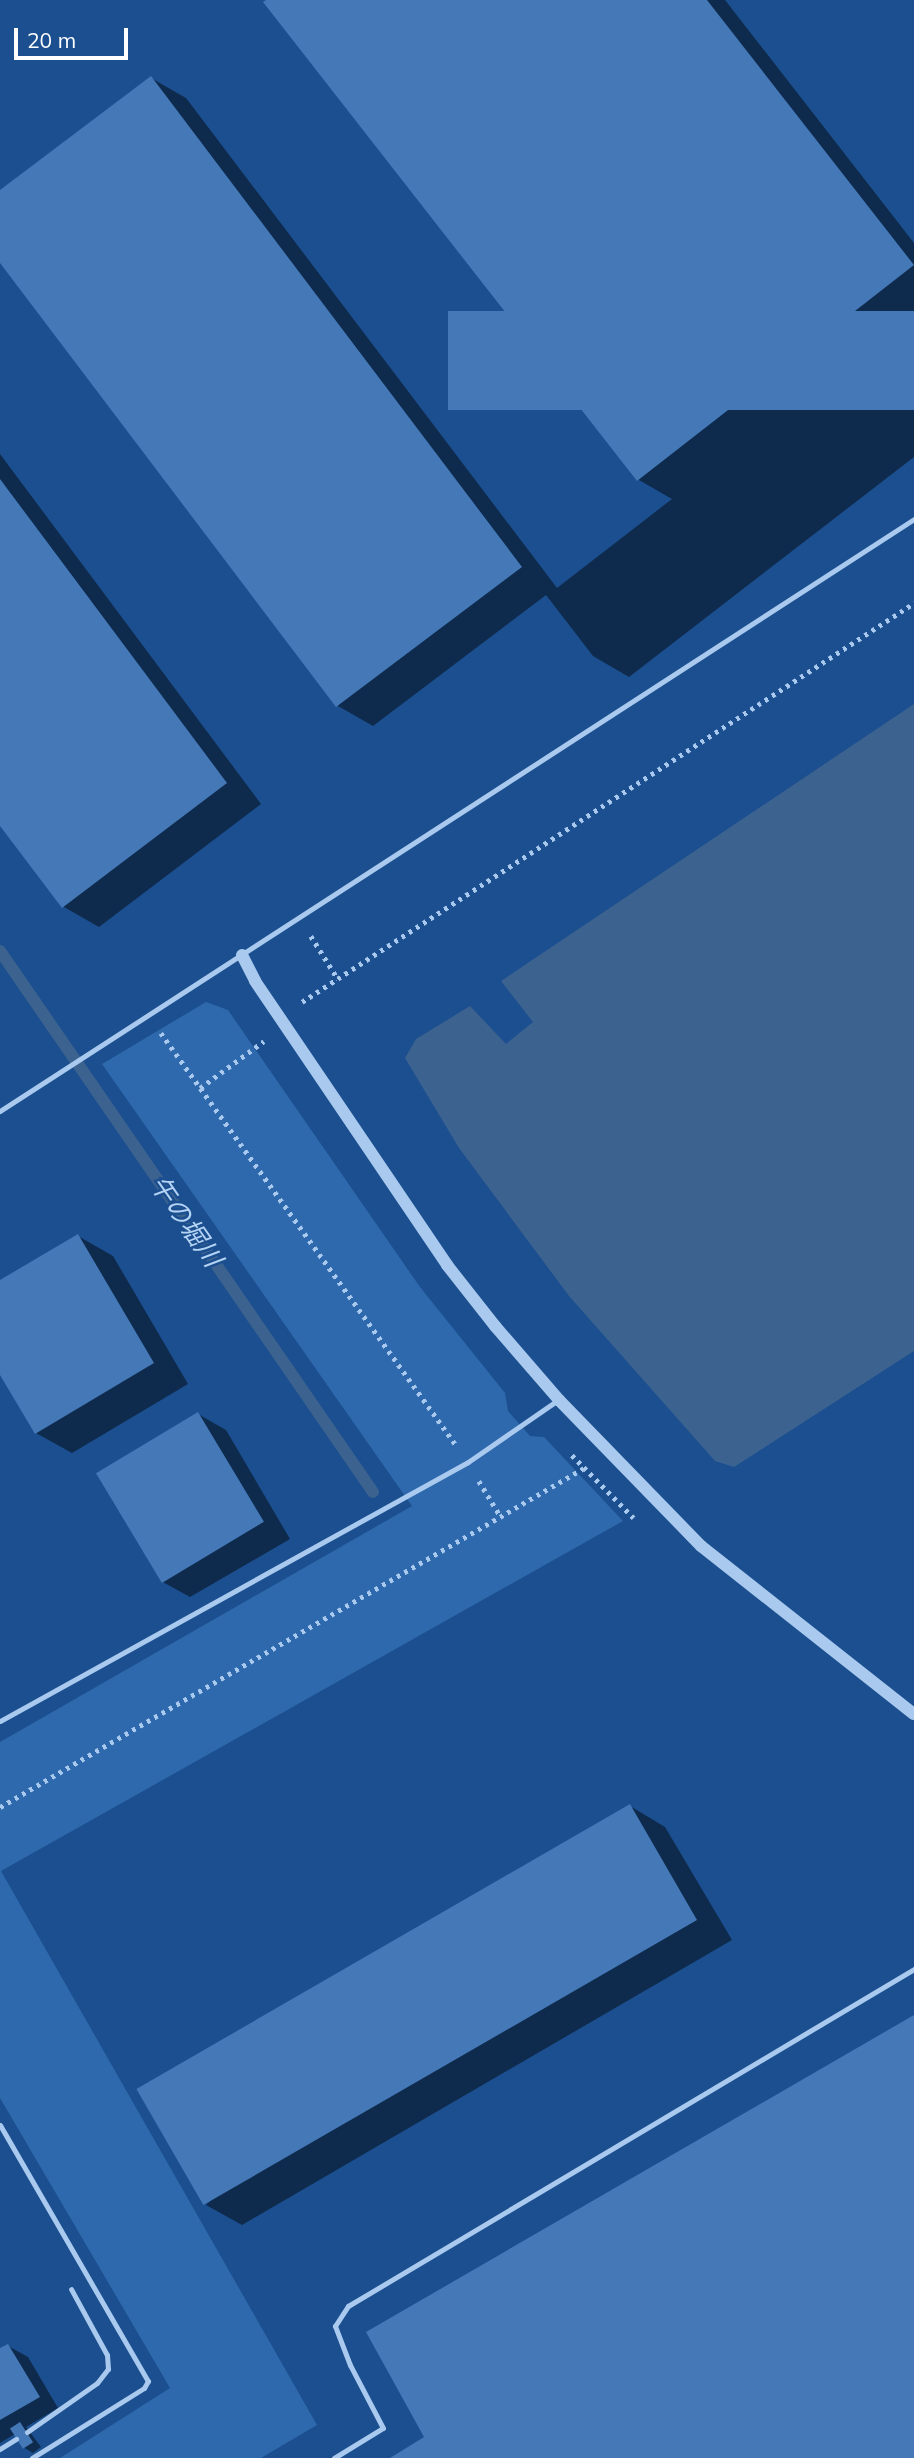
<!DOCTYPE html>
<meta charset="utf-8">
<style>
body{margin:0}
#map{position:relative;width:914px;height:2458px;overflow:hidden;background:#1b4f8f;font-family:Mulish,"Noto Sans JP",sans-serif}
div>[style]{position:absolute}
.green>*{inset:0;background:#2e69ad}
.water>*{inset:0;background:#3c6290}
.shadow>*{inset:0;background:#0007}
.stream>*{height:12px;margin:-6px;padding:0 6px;transform-origin:6px;border-radius:6px;background:#3c6290}
.building>*{inset:0;background:#4478b7;transform-origin:0 0}
.path>*{height:4.5px;margin-top:-2.25px;transform-origin:0;background:repeating-linear-gradient(90deg,#a9c9ee 0 3.5px,transparent 0 8.5px)}
.service>*{height:5px;margin:-2.5px;padding:0 2.5px;transform-origin:2.5px;border-radius:2.5px;background:#a9c9ee}
.tertiary>*{height:12px;margin:-6px;padding:0 6px;transform-origin:6px;border-radius:6px;background:#a9c9ee}
span{translate:-50% -50%;white-space:nowrap;text-align:center;line-height:1.15;-webkit-text-stroke:5px #1b4f8f;paint-order:stroke}
.water-label{font-size:26px;color:#b5d3f5;font-style:italic}
.scale{position:absolute;left:14px;top:28px;width:114px;height:32px;box-sizing:border-box;border:4px solid #fff;border-top:0;padding-left:9px;font-size:21px;line-height:24px;white-space:nowrap;color:#fff;-webkit-text-stroke:5px #1b4f8f;paint-order:stroke}
</style>
<div id="map">
<div class="green">
<div style="clip-path:polygon(206px 1002px,228px 1010px,420px 1287px,505px 1393px,508px 1411px,530px 1436px,544px 1437px,623px 1521px,1px 1871px,317px 2425px,261px 2458px,60px 2458px,170px 2388px,0 2098px,0 1742px,412px 1506px,102px 1064px)"></div>
</div>
<div class="water">
<div style="clip-path:polygon(914px 704px,914px 1351px,734px 1467px,715px 1461px,569px 1296px,459px 1148px,405px 1058px,416px 1039px,470px 1006px,506px 1044px,533px 1022px,501px 981px)"></div>
</div>
<div class="shadow">
<div style="clip-path:polygon(269px 0,725px 0,914px 243px,914px 457px,629px 677px,593px 656px,546px 595px,373px 726px,338px 706px,0 261px,0 192px,151px 78px,186px 98px,557px 588px,672px 499px,639px 480px,266px 3px)"></div>
<div style="clip-path:polygon(0 454px,261px 804px,99px 927px,64px 907px,0 823px)"></div>
<div style="clip-path:polygon(78px 1236px,113px 1256px,188px 1384px,72px 1453px,36px 1433px,0 1371px,0 1282px)"></div>
<div style="clip-path:polygon(198px 1414px,226px 1430px,290px 1539px,190px 1597px,161px 1581px)"></div>
<div style="clip-path:polygon(630px 1806px,665px 1827px,732px 1940px,242px 2225px,206px 2205px)"></div>
<div style="clip-path:polygon(8px 2346px,28px 2357px,58px 2408px,26px 2427px,41px 2447px,33px 2453px,23px 2447px,15px 2434px,0 2443px,0 2350px)"></div>
</div>
<div class="stream">
<div style="left:0;top:951px;width:657px;rotate:55.42deg"></div>
</div>
<div class="building">
<div style="clip-path:polygon(266px 0,707px 0,914px 265px,637px 481px,263px 2px)"></div>
<div style="clip-path:polygon(151px 76px,522px 567px,336px 707px,0 263px,0 190px)"></div>
<div style="left:914px;top:311px;width:99px;height:466px;rotate:90deg"></div>
<div style="clip-path:polygon(0 479px,227px 783px,62px 908px,0 826px)"></div>
<div style="clip-path:polygon(78px 1234px,154px 1363px,35px 1434px,0 1375px,0 1280px)"></div>
<div style="left:198px;top:1412px;width:128px;height:119px;rotate:59deg"></div>
<div style="left:630px;top:1804px;width:134px;height:570px;rotate:60deg"></div>
<div style="clip-path:polygon(914px 2015px,914px 2458px,390px 2458px,424px 2437px,366px 2332px)"></div>
<div style="clip-path:polygon(8px 2344px,40px 2397px,0 2420px,0 2348px)"></div>
<div style="left:20px;top:2422px;width:24px;height:12px;rotate:57deg"></div>
</div>
<div class="path">
<div style="left:311px;top:936px;width:51px;rotate:57.9deg"></div>
<div style="left:302px;top:1002px;width:731px;rotate:-33.1deg"></div>
<div style="left:161px;top:1033px;width:507px;rotate:54.4deg"></div>
<div style="left:200px;top:1088px;width:79px;rotate:-36.3deg"></div>
<div style="left:572px;top:1455px;width:88px;rotate:45.5deg"></div>
<div style="left:479px;top:1481px;width:42px;rotate:58.6deg"></div>
<div style="left:0;top:1807px;width:675px;rotate:-30.13deg"></div>
</div>
<div class="service">
<div style="left:0;top:1111px;width:1089px;rotate:-32.93deg"></div>
<div style="left:0;top:1721px;width:535px;rotate:-28.96deg"></div>
<div style="left:468px;top:1462px;width:109px;rotate:-34.6deg"></div>
<div style="left:0;top:2125px;width:296px;rotate:60deg"></div>
<div style="left:148px;top:2381px;width:8px;rotate:120deg"></div>
<div style="left:144px;top:2388px;width:132px;rotate:148deg"></div>
<div style="left:27px;top:2432px;width:85px;rotate:-35deg"></div>
<div style="left:97px;top:2383px;width:18px;rotate:-52deg"></div>
<div style="left:108px;top:2369px;width:14px;rotate:-94deg"></div>
<div style="left:107px;top:2355px;width:75px;rotate:-118.6deg"></div>
<div style="left:0;top:2449px;width:19px;rotate:-32deg"></div>
<div style="left:334px;top:2458px;width:57px;rotate:-31.5deg"></div>
<div style="left:383px;top:2428px;width:71px;rotate:-117.6deg"></div>
<div style="left:350px;top:2365px;width:42px;rotate:-111deg"></div>
<div style="left:335px;top:2326px;width:24px;rotate:-57deg"></div>
<div style="left:348px;top:2306px;width:659px;rotate:-30.77deg"></div>
</div>
<div class="tertiary">
<div style="left:242px;top:955px;width:29px;rotate:63deg"></div>
<div style="left:255px;top:981px;width:343px;rotate:55.9deg"></div>
<div style="left:447px;top:1265px;width:78px;rotate:51.8deg"></div>
<div style="left:495px;top:1326px;width:98px;rotate:49.1deg"></div>
<div style="left:559px;top:1400px;width:204px;rotate:45.8deg"></div>
<div style="left:701px;top:1546px;width:271px;rotate:38.3deg"></div>
</div>
<div class="water-label">
<span style="left:186px;top:1221px;rotate:55deg">午の堀川</span>
</div>
<div class="scale">20 m</div>
</div>
